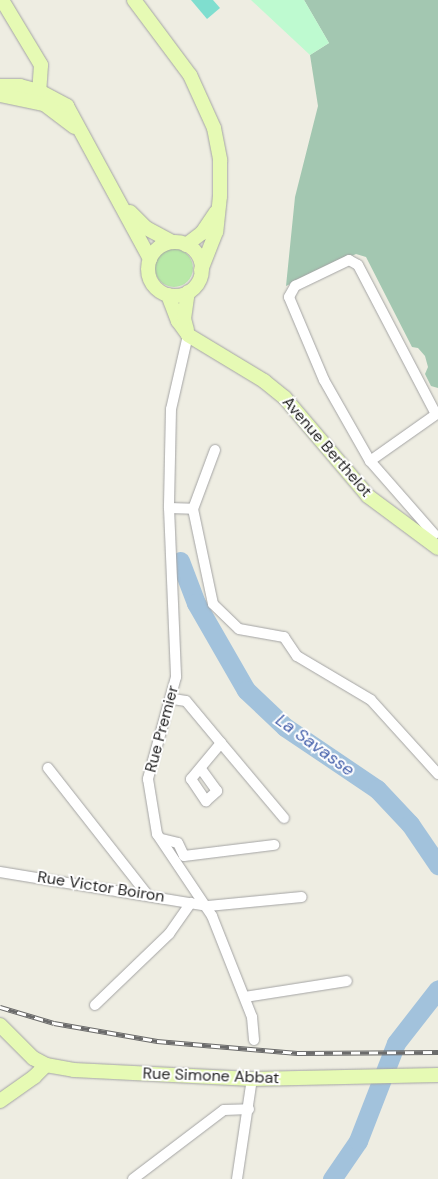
<!DOCTYPE html>
<style>
body{margin:0}
#map{position:relative;width:438px;height:1179px;overflow:hidden;background:#eeede2;font-family:"DM Sans",sans-serif}
div>[style]{position:absolute}
.grass>*{inset:0;background:#b8e9a7}
.round{border-radius:50%}
.cemetery>*{inset:0;background:#a3c7b1}
.park>*{inset:0;background:#befad0}
.pitch>*{inset:0;background:#7fdecf}
.river>*{height:19px;margin:-9.5px;padding:0 9.5px;transform-origin:9.5px;border-radius:9.5px;background:#a2c2dc}
.roads{filter:drop-shadow(0 0 1px #a4a4a4) drop-shadow(0 0 1px #a4a4a4)}
.street>*{height:10px;margin:-5px;padding:0 5px;transform-origin:5px;border-radius:5px;background:#fff}
.secondary>*{height:14px;margin:-7px;padding:0 7px;transform-origin:7px;border-radius:7px;background:#e6fab4}
.secondary>.ring{margin:-7px;padding:0;box-sizing:content-box;background:none;border:14px solid #e6fab4;border-radius:50%}
.rail>*{height:5px;margin-top:-2.5px;transform-origin:0;background:repeating-linear-gradient(90deg,#fff 0 9px,#6b6b6b 0 18px);box-sizing:border-box;border-block:1px solid #6b6b6b}
span{translate:-50% -50%;white-space:nowrap;text-align:center;line-height:1.15;-webkit-text-stroke:4px #fff;paint-order:stroke}
.street-label{font-size:16px;color:#1d1d1d}
.water-label{font-size:18px;color:#4964ad;font-style:italic}
</style>
<div id="map">
<div class="grass">
<div class="round" style="left:155px;top:249px;width:38px;height:38px"></div>
</div>
<div class="cemetery">
<div style="clip-path:polygon(304px 0,438px 0,438px 388px,431px 386px,425px 374px,428px 367px,425px 356px,418px 348px,412px 347px,366px 257px,356px 254px,286px 286px,295px 197px,318px 106px,310px 55px,329px 43px)"></div>
</div>
<div class="park">
<div style="clip-path:polygon(251px 0,304px 0,329px 43px,310px 55px)"></div>
</div>
<div class="pitch">
<div style="clip-path:polygon(191px 0,213px 0,220px 8px,207px 19px)"></div>
</div>
<div class="river">
<div style="left:180px;top:561px;width:45px;rotate:69.1deg"></div>
<div style="left:196px;top:603px;width:100px;rotate:60.1deg"></div>
<div style="left:246px;top:690px;width:54px;rotate:43.5deg"></div>
<div style="left:285px;top:727px;width:111px;rotate:34deg"></div>
<div style="left:377px;top:789px;width:48px;rotate:46.7deg"></div>
<div style="left:410px;top:824px;width:50px;rotate:55.7deg"></div>
<div style="left:332px;top:1179px;width:46px;rotate:-55.6deg"></div>
<div style="left:358px;top:1141px;width:105px;rotate:-68.8deg"></div>
<div style="left:396px;top:1043px;width:68px;rotate:-52.1deg"></div>
</div>
<div class="roads">
<div class="street">
<div style="left:188px;top:335px;width:76px;rotate:102.9deg"></div>
<div style="left:171px;top:409px;width:99px;rotate:91.2deg"></div>
<div style="left:169px;top:508px;width:169px;rotate:87.6deg"></div>
<div style="left:176px;top:677px;width:106px;rotate:105.4deg"></div>
<div style="left:148px;top:779px;width:56px;rotate:80.7deg"></div>
<div style="left:157px;top:834px;width:99px;rotate:56.1deg"></div>
<div style="left:212px;top:916px;width:109px;rotate:68.4deg"></div>
<div style="left:252px;top:1017px;width:23px;rotate:85deg"></div>
<div style="left:215px;top:450px;width:63px;rotate:110.4deg"></div>
<div style="left:193px;top:509px;width:97px;rotate:78.1deg"></div>
<div style="left:213px;top:604px;width:36px;rotate:44deg"></div>
<div style="left:239px;top:629px;width:46px;rotate:10.1deg"></div>
<div style="left:284px;top:637px;width:23px;rotate:56deg"></div>
<div style="left:297px;top:656px;width:86px;rotate:30.7deg"></div>
<div style="left:371px;top:700px;width:100px;rotate:47.8deg"></div>
<div style="left:370px;top:461px;width:83px;rotate:-35.2deg"></div>
<div style="left:169px;top:508px;width:24px;rotate:2deg"></div>
<div style="left:428px;top:541px;width:9px;rotate:-49deg"></div>
<div style="left:434px;top:534px;width:97px;rotate:-131.2deg"></div>
<div style="left:370px;top:461px;width:93px;rotate:-119.6deg"></div>
<div style="left:324px;top:380px;width:90px;rotate:-112.9deg"></div>
<div style="left:289px;top:297px;width:13px;rotate:-61deg"></div>
<div style="left:295px;top:286px;width:60px;rotate:-25.7deg"></div>
<div style="left:349px;top:260px;width:10px;rotate:29deg"></div>
<div style="left:358px;top:265px;width:168px;rotate:62.4deg"></div>
<div style="left:173px;top:699px;width:13px;rotate:9deg"></div>
<div style="left:186px;top:701px;width:55px;rotate:50.2deg"></div>
<div style="left:221px;top:743px;width:47px;rotate:129.8deg"></div>
<div style="left:191px;top:779px;width:27px;rotate:56deg"></div>
<div style="left:206px;top:801px;width:15px;rotate:-42deg"></div>
<div style="left:217px;top:791px;width:27px;rotate:-126deg"></div>
<div style="left:221px;top:743px;width:98px;rotate:50deg"></div>
<div style="left:48px;top:768px;width:159px;rotate:51.9deg"></div>
<div style="left:162px;top:839px;width:16px;rotate:14deg"></div>
<div style="left:178px;top:843px;width:14px;rotate:65deg"></div>
<div style="left:184px;top:856px;width:91px;rotate:-7deg"></div>
<div style="left:0;top:872px;width:211px;rotate:9.3deg"></div>
<div style="left:208px;top:906px;width:94px;rotate:-5.5deg"></div>
<div style="left:245px;top:997px;width:103px;rotate:-8.9deg"></div>
<div style="left:95px;top:1005px;width:103px;rotate:-43.8deg"></div>
<div style="left:169px;top:934px;width:38px;rotate:-55deg"></div>
<div style="left:133px;top:1179px;width:114px;rotate:-37.2deg"></div>
<div style="left:224px;top:1110px;width:25px;rotate:-2deg"></div>
<div style="left:237px;top:1179px;width:101px;rotate:-81.5deg"></div>
</div>
<div class="secondary">
<div style="left:2px;top:0;width:76px;rotate:59deg"></div>
<div style="left:41px;top:65px;width:26px;rotate:94deg"></div>
<div style="left:134px;top:0;width:94px;rotate:53.3deg"></div>
<div style="left:190px;top:75px;width:58px;rotate:65.6deg"></div>
<div style="left:214px;top:128px;width:33px;rotate:79deg"></div>
<div style="left:220px;top:160px;width:36px;rotate:90deg"></div>
<div style="left:220px;top:196px;width:36px;rotate:96deg"></div>
<div style="left:216px;top:232px;width:41px;rotate:111.5deg"></div>
<div style="left:0;top:86px;width:20px"></div>
<div style="left:20px;top:86px;width:20px;rotate:15deg"></div>
<div style="left:39px;top:91px;width:32px;rotate:28deg"></div>
<div style="left:67px;top:106px;width:174px;rotate:61.5deg"></div>
<div style="left:0;top:95px;width:45px;rotate:11.6deg"></div>
<div style="left:44px;top:104px;width:38px;rotate:37deg"></div>
<div style="left:130px;top:212px;width:23px;rotate:45deg"></div>
<div style="left:146px;top:228px;width:30px;rotate:28deg"></div>
<div class="ring" style="left:148px;top:242px;width:40px;height:40px"></div>
<div style="left:186px;top:245px;width:20px;rotate:-37deg"></div>
<div style="left:202px;top:233px;width:25px;rotate:-56deg"></div>
<div style="left:168px;top:295px;width:28px;rotate:69deg"></div>
<div style="left:178px;top:321px;width:17px;rotate:54deg"></div>
<div style="left:188px;top:335px;width:89px;rotate:31.2deg"></div>
<div style="left:264px;top:381px;width:27px;rotate:39deg"></div>
<div style="left:285px;top:398px;width:128px;rotate:49.7deg"></div>
<div style="left:368px;top:496px;width:87px;rotate:36.6deg"></div>
<div style="left:187px;top:330px;width:11px;rotate:-105deg"></div>
<div style="left:184px;top:319px;width:27px;rotate:-82deg"></div>
<div style="left:0;top:1025px;width:47px;rotate:45deg"></div>
<div style="left:33px;top:1058px;width:15px;rotate:28deg"></div>
<div style="left:46px;top:1065px;width:28px;rotate:10deg"></div>
<div style="left:74px;top:1070px;width:178px;rotate:2.9deg"></div>
<div style="left:252px;top:1079px;width:186px;rotate:-1.2deg"></div>
<div style="left:0;top:1101px;width:42px;rotate:-35.2deg"></div>
<div style="left:34px;top:1077px;width:17px;rotate:-45deg"></div>
</div>
</div>
<div class="rail">
<div style="left:0;top:1007px;width:56px;rotate:16.5deg"></div>
<div style="left:54px;top:1023px;width:105px;rotate:9.9deg"></div>
<div style="left:157px;top:1041px;width:141px;rotate:4.9deg"></div>
<div style="left:297px;top:1053px;width:141px;rotate:-0.4deg"></div>
</div>
<div class="street-label">
<span style="left:327px;top:447px;rotate:49deg">Avenue Berthelot</span>
<span style="left:162px;top:729px;rotate:-75deg">Rue Premier</span>
<span style="left:101px;top:887px;rotate:9deg">Rue Victor Boiron</span>
<span style="left:211px;top:1076px;rotate:2deg">Rue Simone Abbat</span>
</div>
<div class="water-label">
<span style="left:315px;top:745px;rotate:36deg">La Savasse</span>
</div>
</div>
